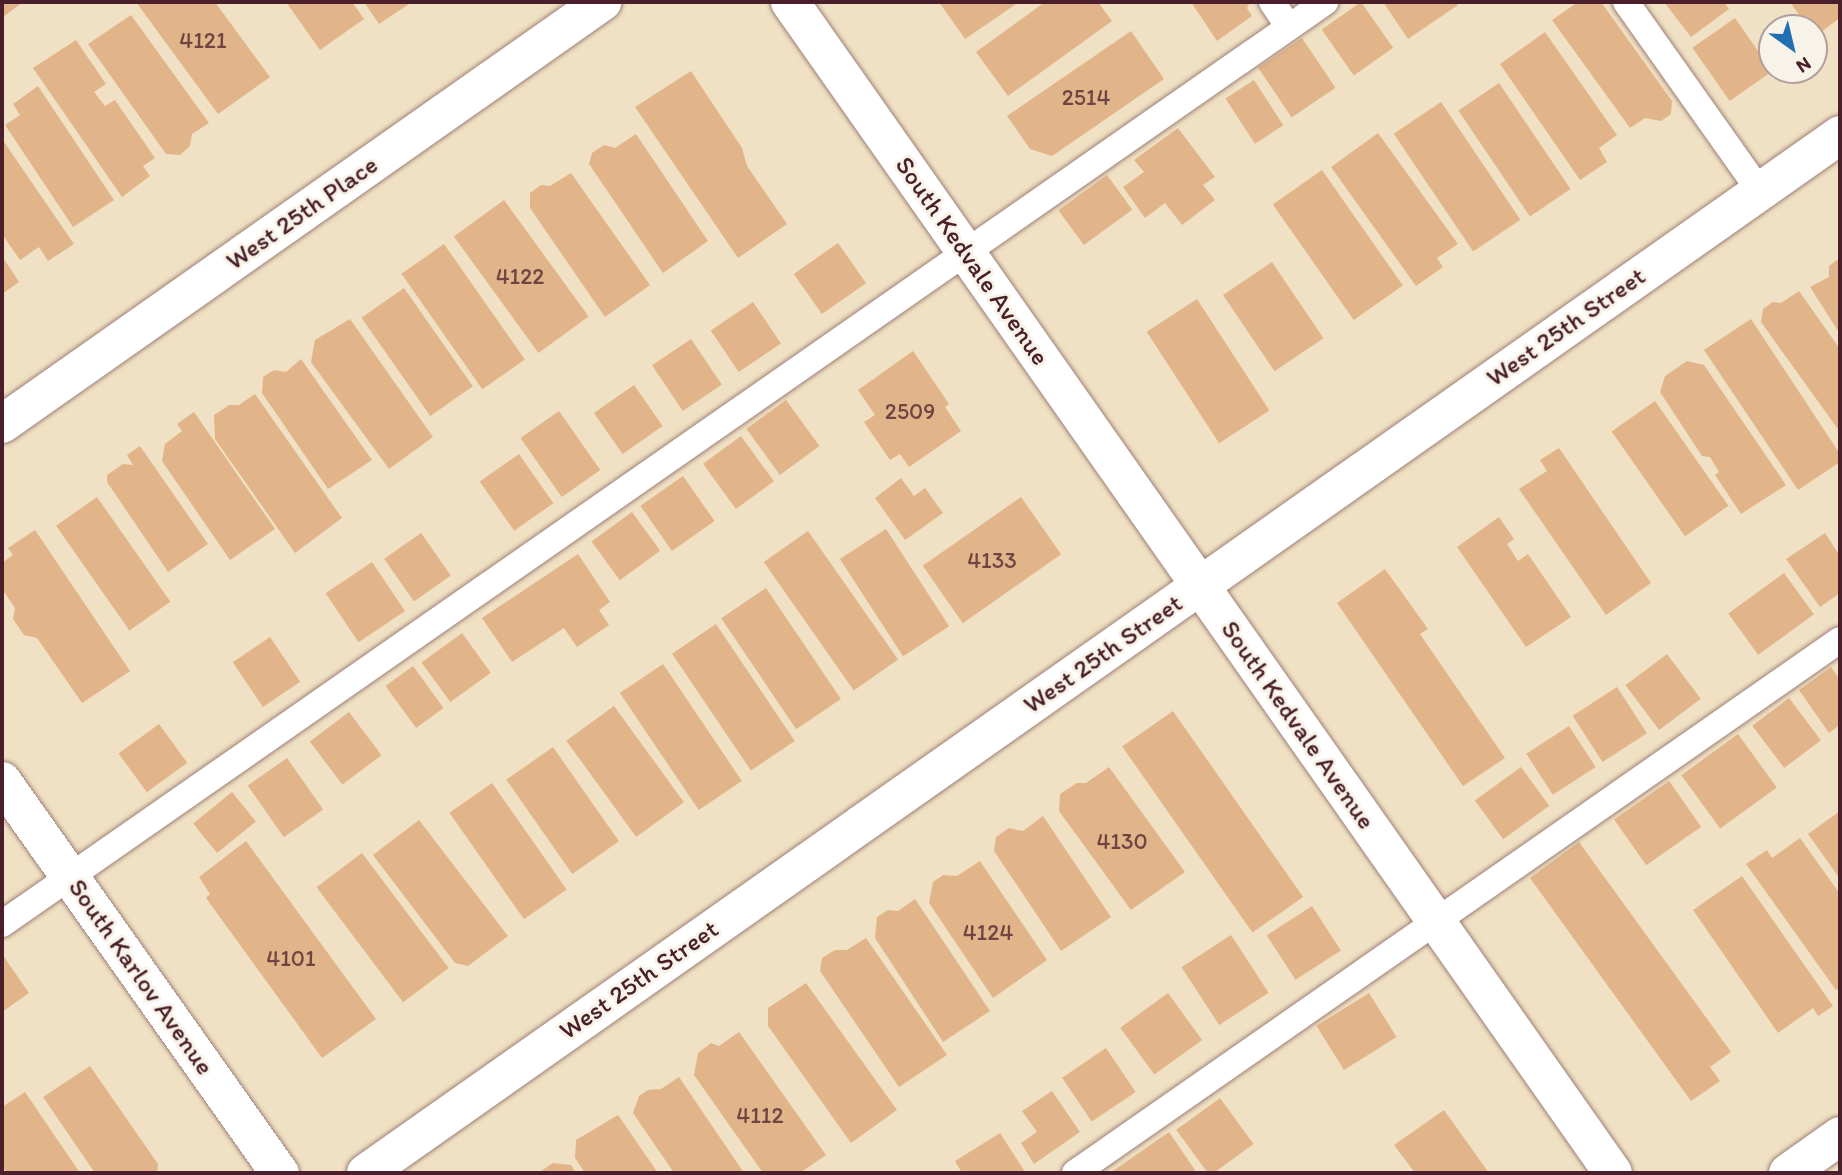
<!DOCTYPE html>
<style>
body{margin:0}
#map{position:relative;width:1842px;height:1175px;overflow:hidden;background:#f1e1c4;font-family:Itim,sans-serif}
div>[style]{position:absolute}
.building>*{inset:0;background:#e1b589;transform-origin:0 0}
.roads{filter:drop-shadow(0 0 2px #9e8078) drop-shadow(0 0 2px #9e8078)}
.service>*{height:26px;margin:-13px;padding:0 13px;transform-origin:13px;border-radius:13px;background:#fff}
.minor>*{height:38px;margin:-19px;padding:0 19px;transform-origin:19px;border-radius:19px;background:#fff}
span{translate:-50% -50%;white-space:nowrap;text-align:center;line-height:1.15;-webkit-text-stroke:6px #f7f3e8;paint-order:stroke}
.number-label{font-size:23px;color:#704442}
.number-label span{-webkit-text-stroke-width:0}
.street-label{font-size:26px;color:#4a1f2b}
.frame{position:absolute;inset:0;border:4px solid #4a1f2b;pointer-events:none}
.north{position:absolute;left:1758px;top:14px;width:70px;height:70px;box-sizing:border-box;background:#f7f3e8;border:2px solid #b29e9c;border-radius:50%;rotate:146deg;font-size:19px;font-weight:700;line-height:28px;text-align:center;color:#4a1f2b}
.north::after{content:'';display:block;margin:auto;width:24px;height:32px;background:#1f6fb2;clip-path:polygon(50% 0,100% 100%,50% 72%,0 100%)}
</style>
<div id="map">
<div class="building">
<div style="clip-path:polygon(2px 2px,23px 2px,3px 17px)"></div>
<div style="clip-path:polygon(136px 2px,215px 2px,270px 77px,218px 114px)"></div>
<div style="clip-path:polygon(286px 2px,352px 2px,364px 19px,320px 50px)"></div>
<div style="clip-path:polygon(364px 2px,412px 2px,379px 24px)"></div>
<div style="clip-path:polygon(939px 2px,1019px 2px,965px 39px)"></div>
<div style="clip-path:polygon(1045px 2px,1098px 2px,1112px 21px,1008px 96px,976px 52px)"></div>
<div style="clip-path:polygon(1191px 2px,1250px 2px,1247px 8px,1252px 16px,1217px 41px)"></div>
<div style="left:1361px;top:2px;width:56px;height:48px;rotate:55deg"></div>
<div style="clip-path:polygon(1383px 2px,1456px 2px,1458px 5px,1408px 39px)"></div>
<div style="clip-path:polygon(1578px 2px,1601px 2px,1672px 101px,1671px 114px,1661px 121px,1645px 118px,1630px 128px,1552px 20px)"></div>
<div style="clip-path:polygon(1664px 2px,1724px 2px,1729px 9px,1691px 37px)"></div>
<div style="clip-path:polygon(1790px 2px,1840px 2px,1840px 18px,1814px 37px,1814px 28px,1808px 28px)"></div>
<div style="clip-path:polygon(131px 15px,209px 123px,192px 134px,190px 146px,180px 155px,166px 154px,88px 44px)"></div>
<div style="left:1735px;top:18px;width:65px;height:52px;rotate:55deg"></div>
<div style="clip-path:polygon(1131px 31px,1164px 79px,1052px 156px,1030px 149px,1007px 116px)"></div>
<div style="clip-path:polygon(1545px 32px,1617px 135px,1599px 148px,1607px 162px,1580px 180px,1500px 64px)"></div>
<div style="left:1302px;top:38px;width:60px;height:53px;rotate:56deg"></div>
<div style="clip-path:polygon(76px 40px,106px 84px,94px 92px,105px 106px,115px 100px,155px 158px,143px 166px,150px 176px,122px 197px,33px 68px)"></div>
<div style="clip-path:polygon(691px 71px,742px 148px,747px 166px,787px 224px,738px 258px,635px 107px)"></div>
<div style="left:1254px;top:80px;width:54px;height:34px;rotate:57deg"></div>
<div style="left:1499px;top:83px;width:128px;height:49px;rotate:56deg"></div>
<div style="clip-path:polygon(38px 86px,114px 200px,73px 227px,5px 125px,20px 115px,13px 104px)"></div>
<div style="left:1441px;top:102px;width:142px;height:57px;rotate:56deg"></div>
<div style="clip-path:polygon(1178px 128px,1215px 177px,1203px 185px,1215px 200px,1182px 225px,1165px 203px,1145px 218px,1123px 187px,1144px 172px,1134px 160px)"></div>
<div style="clip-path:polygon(1378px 133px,1458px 244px,1437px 258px,1443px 267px,1416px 286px,1331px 167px)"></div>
<div style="clip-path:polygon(636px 134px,708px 241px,663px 273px,589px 164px,592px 153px,604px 145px,615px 148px)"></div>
<div style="clip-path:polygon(2px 139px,74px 244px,48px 261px,39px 247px,20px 260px,2px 234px)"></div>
<div style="left:1322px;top:170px;width:141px;height:60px;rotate:55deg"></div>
<div style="clip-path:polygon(571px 173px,650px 285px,605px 317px,530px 208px,530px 193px,541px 185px,550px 186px)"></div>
<div style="left:1107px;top:175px;width:43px;height:60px;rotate:54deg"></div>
<div style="left:504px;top:200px;width:144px;height:62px;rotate:54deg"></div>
<div style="left:838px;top:243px;width:49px;height:54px;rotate:55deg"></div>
<div style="left:444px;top:244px;width:141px;height:52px;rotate:55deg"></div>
<div style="clip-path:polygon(2px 256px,19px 282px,2px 294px)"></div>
<div style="clip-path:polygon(1837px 260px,1840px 262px,1840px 334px,1810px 287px,1829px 277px,1829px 266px)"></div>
<div style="left:1272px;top:262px;width:92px;height:59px;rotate:56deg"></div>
<div style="left:404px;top:288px;width:120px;height:52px;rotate:55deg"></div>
<div style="clip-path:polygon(1799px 291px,1840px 349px,1840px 432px,1761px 322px,1763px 309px,1773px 302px,1781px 303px)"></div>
<div style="left:1197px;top:299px;width:133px;height:60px;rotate:57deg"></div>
<div style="left:753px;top:302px;width:50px;height:51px;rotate:56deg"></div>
<div style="clip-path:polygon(350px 319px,433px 437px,389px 469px,311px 362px,315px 340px)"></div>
<div style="clip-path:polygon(1751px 319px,1840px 454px,1840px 462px,1798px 490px,1704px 350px)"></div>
<div style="left:691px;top:339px;width:55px;height:47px;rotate:56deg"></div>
<div style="clip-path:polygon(913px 351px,949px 404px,945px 407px,961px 431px,909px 467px,900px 454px,890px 460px,864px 422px,875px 415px,858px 390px)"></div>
<div style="clip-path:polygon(301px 359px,372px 460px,328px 489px,262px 393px,263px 377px,274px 370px,286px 372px)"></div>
<div style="clip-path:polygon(1687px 361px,1704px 365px,1786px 485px,1741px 514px,1715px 475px,1719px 472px,1710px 457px,1702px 456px,1660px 392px,1665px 376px)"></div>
<div style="left:634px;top:385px;width:50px;height:49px;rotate:55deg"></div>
<div style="clip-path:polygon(255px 394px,342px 518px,295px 553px,215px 439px,214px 415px,229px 405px,239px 405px)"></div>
<div style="left:786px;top:400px;width:57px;height:49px;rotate:54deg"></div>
<div style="left:1655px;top:401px;width:128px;height:53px;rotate:55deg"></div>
<div style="left:559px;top:411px;width:72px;height:47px;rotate:55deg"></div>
<div style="clip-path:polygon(194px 412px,275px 529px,230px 560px,162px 461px,165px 444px,182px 431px,177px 424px)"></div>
<div style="left:741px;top:436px;width:56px;height:47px;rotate:54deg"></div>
<div style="clip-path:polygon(140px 446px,208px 544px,168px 572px,107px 482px,107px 475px,123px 464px,133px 465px,127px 455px)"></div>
<div style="clip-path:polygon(1559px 448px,1651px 583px,1606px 615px,1519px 489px,1547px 471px,1540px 460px)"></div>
<div style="left:519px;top:454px;width:60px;height:48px;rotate:55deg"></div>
<div style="left:683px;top:476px;width:55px;height:52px;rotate:55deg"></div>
<div style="clip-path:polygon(901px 478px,914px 496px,925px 488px,943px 513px,905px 540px,875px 498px)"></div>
<div style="left:97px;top:497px;width:128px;height:50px;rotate:55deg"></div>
<div style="left:1021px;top:497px;width:70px;height:120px;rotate:55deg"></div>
<div style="left:632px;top:512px;width:48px;height:50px;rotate:54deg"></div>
<div style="clip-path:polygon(1499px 517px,1514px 539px,1507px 544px,1518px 561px,1528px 554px,1571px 617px,1526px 647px,1457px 547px)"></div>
<div style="left:886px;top:529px;width:116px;height:55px;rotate:57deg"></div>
<div style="clip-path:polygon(35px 530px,130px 671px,82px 703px,37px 638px,24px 635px,13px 619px,15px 608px,2px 589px,2px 563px,13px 555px,8px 548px)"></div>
<div style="left:808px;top:531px;width:157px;height:54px;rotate:55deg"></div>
<div style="left:421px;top:533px;width:52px;height:45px;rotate:55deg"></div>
<div style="clip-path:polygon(1825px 533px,1840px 556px,1840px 593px,1820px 607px,1786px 559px)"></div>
<div style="clip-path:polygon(578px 554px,610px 602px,599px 610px,609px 625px,577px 647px,564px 628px,512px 662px,482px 618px)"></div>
<div style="left:372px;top:562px;width:59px;height:56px;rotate:56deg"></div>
<div style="clip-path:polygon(1385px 569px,1428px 629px,1420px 634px,1505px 758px,1463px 786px,1337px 603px)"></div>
<div style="left:1784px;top:573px;width:51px;height:69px;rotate:54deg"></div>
<div style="left:766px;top:588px;width:134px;height:54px;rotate:56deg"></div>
<div style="left:716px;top:624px;width:141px;height:53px;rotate:56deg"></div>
<div style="left:462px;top:633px;width:49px;height:50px;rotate:54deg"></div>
<div style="left:270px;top:637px;width:54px;height:45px;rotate:56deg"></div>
<div style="left:1667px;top:654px;width:56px;height:52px;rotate:53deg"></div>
<div style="left:663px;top:664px;width:141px;height:52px;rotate:56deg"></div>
<div style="left:413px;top:666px;width:52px;height:34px;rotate:54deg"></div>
<div style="clip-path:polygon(1831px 667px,1840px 680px,1840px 725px,1829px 733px,1799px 690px)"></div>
<div style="left:1617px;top:687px;width:55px;height:53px;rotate:57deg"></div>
<div style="left:1789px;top:698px;width:53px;height:46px;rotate:53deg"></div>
<div style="left:614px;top:706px;width:119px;height:59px;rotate:54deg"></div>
<div style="left:1173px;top:711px;width:227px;height:62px;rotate:55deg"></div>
<div style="left:349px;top:712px;width:54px;height:49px;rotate:53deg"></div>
<div style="left:159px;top:724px;width:48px;height:50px;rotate:54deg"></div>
<div style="left:1569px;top:726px;width:49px;height:51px;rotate:57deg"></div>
<div style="left:1738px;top:734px;width:66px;height:70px;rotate:54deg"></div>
<div style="left:553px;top:747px;width:115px;height:57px;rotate:55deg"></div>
<div style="left:287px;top:758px;width:63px;height:48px;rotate:55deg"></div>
<div style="clip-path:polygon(1109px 767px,1185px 872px,1131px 910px,1059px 811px,1060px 794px,1077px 783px,1086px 783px)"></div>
<div style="left:1521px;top:767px;width:48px;height:57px;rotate:54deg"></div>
<div style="left:1669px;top:781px;width:56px;height:67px;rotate:55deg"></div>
<div style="left:492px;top:783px;width:130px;height:52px;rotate:55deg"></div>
<div style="left:232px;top:792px;width:38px;height:50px;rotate:51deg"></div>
<div style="clip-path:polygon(1840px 811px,1840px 879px,1808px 834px)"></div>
<div style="clip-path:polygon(1043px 816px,1111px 917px,1061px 951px,994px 851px,996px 837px,1009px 828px,1023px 831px)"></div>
<div style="clip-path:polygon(419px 820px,508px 936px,468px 966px,455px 963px,373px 855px)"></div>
<div style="clip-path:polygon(1800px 838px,1840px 894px,1840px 988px,1836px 990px,1746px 864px,1767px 850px,1772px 858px)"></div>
<div style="clip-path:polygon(246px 841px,376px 1019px,322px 1058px,206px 898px,210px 894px,199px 877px)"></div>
<div style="clip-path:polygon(1579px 842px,1731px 1052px,1710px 1067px,1720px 1081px,1691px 1101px,1530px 878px)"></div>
<div style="left:362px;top:853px;width:144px;height:57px;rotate:53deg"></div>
<div style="clip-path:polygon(980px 861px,1047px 960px,993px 998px,929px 903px,933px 882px,943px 875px,957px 876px)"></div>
<div style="clip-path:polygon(1742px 876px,1833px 1006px,1818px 1016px,1813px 1008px,1778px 1033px,1693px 910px)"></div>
<div style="clip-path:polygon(915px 899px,990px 1011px,943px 1042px,875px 938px,877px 917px,888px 910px,898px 911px)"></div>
<div style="left:1312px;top:906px;width:53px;height:54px;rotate:57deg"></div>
<div style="left:1231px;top:935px;width:69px;height:59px;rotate:57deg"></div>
<div style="clip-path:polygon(866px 938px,947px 1055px,899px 1087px,820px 971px,822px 958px,835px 950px,847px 950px)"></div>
<div style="clip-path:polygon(2px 954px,29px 993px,2px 1012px)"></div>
<div style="clip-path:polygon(806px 983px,897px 1110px,851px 1143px,768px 1026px,768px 1008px)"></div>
<div style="left:1168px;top:993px;width:58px;height:59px;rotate:54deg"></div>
<div style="left:1369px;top:993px;width:52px;height:62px;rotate:58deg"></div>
<div style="clip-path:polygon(739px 1032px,826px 1155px,800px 1173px,763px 1173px,694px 1075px,698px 1053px,711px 1043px,719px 1046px)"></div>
<div style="left:1106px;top:1048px;width:53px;height:53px;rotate:56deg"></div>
<div style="clip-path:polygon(90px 1066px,158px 1164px,157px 1173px,95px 1173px,43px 1097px)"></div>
<div style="clip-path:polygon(679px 1077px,744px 1173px,674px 1173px,633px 1113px,639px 1096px,648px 1090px,661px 1089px)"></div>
<div style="clip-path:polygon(1052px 1091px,1080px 1132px,1034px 1164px,1021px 1143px,1037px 1132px,1022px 1111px)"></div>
<div style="clip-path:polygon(25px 1092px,80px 1173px,7px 1173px,2px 1166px,2px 1107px)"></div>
<div style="left:1220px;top:1098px;width:57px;height:54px;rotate:54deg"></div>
<div style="clip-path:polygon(1444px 1110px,1489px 1173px,1415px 1173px,1394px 1145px)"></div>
<div style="clip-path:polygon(618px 1115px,658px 1173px,585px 1173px,575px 1158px,576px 1140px)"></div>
<div style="clip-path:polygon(1169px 1132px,1195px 1170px,1190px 1173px,1110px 1173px)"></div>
<div style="clip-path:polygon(1000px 1133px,1025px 1172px,962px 1173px,955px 1161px)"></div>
<div style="clip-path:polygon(553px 1163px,571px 1165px,576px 1173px,538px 1173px)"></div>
</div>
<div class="roads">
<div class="service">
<div style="left:1272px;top:2px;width:30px;rotate:56deg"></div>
<div style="left:1626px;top:2px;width:232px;rotate:54.7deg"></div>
<div style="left:2px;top:924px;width:1613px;rotate:-34.87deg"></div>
<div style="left:1075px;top:1173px;width:932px;rotate:-34.87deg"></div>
</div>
<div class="minor">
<div style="left:790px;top:2px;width:1431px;rotate:54.9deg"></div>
<div style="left:2px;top:424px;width:734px;rotate:-35.12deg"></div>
<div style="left:2px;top:781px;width:481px;rotate:54.7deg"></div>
<div style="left:366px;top:1173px;width:1803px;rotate:-35.15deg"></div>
<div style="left:1788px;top:1173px;width:64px;rotate:-35.4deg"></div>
</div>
</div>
<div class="number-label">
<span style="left:203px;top:40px">4121</span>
<span style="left:1086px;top:97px">2514</span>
<span style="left:520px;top:276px">4122</span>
<span style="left:910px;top:411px">2509</span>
<span style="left:992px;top:560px">4133</span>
<span style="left:1122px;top:841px">4130</span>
<span style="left:988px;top:932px">4124</span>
<span style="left:291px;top:958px">4101</span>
<span style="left:760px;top:1115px">4112</span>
</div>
<div class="street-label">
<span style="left:302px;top:213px;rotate:-35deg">West 25th Place</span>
<span style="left:972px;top:261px;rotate:55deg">South Kedvale Avenue</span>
<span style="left:1566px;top:327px;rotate:-35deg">West 25th Street</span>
<span style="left:1103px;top:654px;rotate:-35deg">West 25th Street</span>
<span style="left:1298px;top:725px;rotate:55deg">South Kedvale Avenue</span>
<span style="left:141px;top:977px;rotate:55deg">South Karlov Avenue</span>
<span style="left:639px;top:980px;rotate:-35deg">West 25th Street</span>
</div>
<div class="frame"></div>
<div class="north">N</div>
</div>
